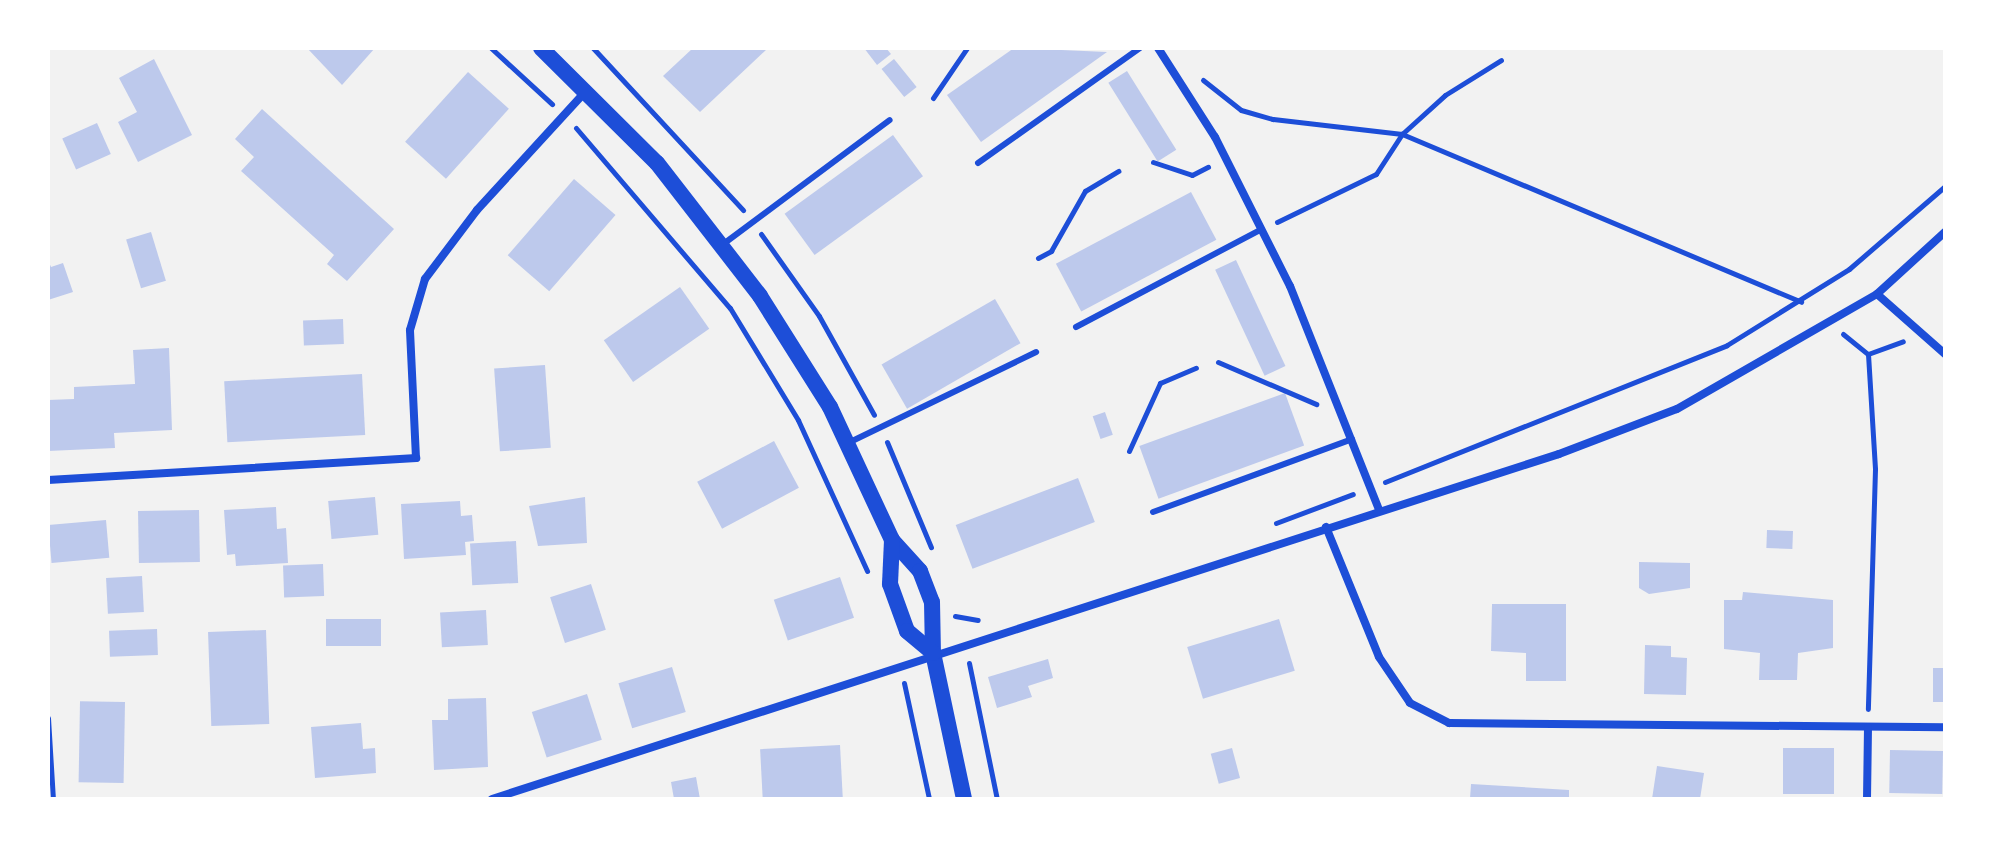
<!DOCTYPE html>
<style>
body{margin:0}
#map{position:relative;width:1993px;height:847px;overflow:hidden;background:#f2f2f2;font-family:Inter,sans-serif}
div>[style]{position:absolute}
.building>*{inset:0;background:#bdc9ec;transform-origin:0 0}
.path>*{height:5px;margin:-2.5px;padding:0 2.5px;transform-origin:2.5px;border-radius:2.5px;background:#1d4ed8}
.service>*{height:6px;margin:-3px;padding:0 3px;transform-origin:3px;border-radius:3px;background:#1d4ed8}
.minor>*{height:8px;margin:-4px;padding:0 4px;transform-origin:4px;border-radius:4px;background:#1d4ed8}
.secondary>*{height:16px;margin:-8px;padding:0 8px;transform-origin:8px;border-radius:8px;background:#1d4ed8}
span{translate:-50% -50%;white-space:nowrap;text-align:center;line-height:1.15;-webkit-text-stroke:8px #fff;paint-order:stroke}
.frame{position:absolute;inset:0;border:50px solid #fff;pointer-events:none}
</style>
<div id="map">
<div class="building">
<div style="clip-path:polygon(307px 48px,375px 48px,342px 85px)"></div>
<div style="clip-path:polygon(693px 48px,768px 48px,700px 112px,663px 76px)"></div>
<div style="clip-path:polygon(864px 48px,886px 48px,891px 54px,877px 65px)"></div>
<div style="clip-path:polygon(1014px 48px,1107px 52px,981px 142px,947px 95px)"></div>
<div style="clip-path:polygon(154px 59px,192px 135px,138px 162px,118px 122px,137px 112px,119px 78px)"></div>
<div style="left:894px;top:59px;width:36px;height:16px;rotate:51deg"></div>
<div style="left:1127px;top:71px;width:93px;height:22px;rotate:58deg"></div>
<div style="left:468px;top:72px;width:55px;height:94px;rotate:42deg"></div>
<div style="clip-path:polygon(262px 109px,394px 229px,347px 281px,327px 264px,334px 255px,241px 171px,254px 157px,235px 139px)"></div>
<div style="left:97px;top:123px;width:34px;height:38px;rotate:66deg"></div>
<div style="left:893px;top:135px;width:51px;height:134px;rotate:54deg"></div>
<div style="left:574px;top:179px;width:55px;height:101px;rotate:41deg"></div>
<div style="left:1191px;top:192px;width:54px;height:153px;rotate:62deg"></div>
<div style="left:151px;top:232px;width:51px;height:26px;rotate:73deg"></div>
<div style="clip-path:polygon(48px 260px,51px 267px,63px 263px,73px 292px,48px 300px)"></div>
<div style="left:1236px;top:260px;width:117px;height:23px;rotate:65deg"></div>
<div style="left:680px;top:287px;width:51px;height:93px;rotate:55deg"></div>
<div style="left:995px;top:299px;width:51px;height:131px;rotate:60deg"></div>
<div style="left:343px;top:319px;width:25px;height:40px;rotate:88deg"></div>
<div style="clip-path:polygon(169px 348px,172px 430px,114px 433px,115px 448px,48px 451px,48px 400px,74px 399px,74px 387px,135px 384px,133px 350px)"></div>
<div style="left:545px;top:365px;width:83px;height:51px;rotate:86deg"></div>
<div style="left:362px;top:374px;width:61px;height:138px;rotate:87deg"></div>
<div style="left:1285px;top:393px;width:56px;height:155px;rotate:70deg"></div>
<div style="left:1105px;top:412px;width:24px;height:13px;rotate:71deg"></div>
<div style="left:774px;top:441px;width:53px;height:87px;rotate:62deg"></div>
<div style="left:1078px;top:478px;width:47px;height:131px;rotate:69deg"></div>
<div style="left:375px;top:497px;width:38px;height:47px;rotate:85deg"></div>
<div style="clip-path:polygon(585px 497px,587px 543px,538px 546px,529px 506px)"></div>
<div style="clip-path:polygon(460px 501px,461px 516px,472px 515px,474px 541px,465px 542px,466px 555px,404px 559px,401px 504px)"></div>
<div style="clip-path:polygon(276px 507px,277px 529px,286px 528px,288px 563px,236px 566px,235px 554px,227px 555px,224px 510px)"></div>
<div style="left:199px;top:510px;width:52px;height:61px;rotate:89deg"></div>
<div style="left:106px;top:520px;width:38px;height:58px;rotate:85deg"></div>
<div style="left:1767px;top:530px;width:26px;height:18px;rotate:2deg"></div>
<div style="left:516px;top:541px;width:42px;height:46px;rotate:87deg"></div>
<div style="clip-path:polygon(1639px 562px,1690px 563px,1690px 588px,1649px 594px,1639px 588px)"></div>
<div style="left:323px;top:564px;width:32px;height:40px;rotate:88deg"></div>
<div style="left:142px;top:576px;width:36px;height:36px;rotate:87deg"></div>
<div style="left:840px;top:577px;width:43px;height:70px;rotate:71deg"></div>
<div style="left:591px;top:584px;width:48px;height:43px;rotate:72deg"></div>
<div style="clip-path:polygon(1743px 592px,1833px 600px,1833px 648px,1798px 653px,1797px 680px,1759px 680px,1760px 653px,1724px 649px,1724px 600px,1742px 600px)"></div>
<div style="clip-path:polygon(1492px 604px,1566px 604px,1566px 681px,1526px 681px,1526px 653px,1491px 651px)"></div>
<div style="left:486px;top:610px;width:35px;height:46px;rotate:87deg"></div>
<div style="left:381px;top:619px;width:27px;height:55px;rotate:90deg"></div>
<div style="left:1279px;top:619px;width:54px;height:96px;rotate:73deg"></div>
<div style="left:157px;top:629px;width:26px;height:48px;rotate:88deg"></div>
<div style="left:266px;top:630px;width:94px;height:58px;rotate:88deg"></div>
<div style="clip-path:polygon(1645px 645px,1671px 646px,1671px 657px,1687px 658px,1686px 695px,1644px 694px)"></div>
<div style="clip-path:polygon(1048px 659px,1053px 678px,1028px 686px,1032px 697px,997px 708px,988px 677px)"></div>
<div style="left:672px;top:667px;width:47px;height:56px;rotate:73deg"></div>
<div style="left:1945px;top:668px;width:34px;height:12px;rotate:90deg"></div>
<div style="left:587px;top:694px;width:48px;height:58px;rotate:72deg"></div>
<div style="clip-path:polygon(486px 698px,488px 767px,434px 770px,432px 720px,448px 720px,448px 699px)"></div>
<div style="left:125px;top:702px;width:81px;height:45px;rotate:91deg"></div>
<div style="clip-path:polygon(361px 723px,363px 749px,375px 748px,376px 773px,315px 778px,311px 727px)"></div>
<div style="left:840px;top:745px;width:53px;height:80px;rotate:87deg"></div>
<div style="left:1232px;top:748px;width:31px;height:22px;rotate:75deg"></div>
<div style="left:1834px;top:748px;width:46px;height:51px;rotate:90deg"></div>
<div style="left:1890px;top:750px;width:53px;height:43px;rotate:1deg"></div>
<div style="clip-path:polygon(1657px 766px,1704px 773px,1700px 799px,1652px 799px)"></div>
<div style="clip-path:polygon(696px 777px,700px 799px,674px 799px,671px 782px)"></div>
<div style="clip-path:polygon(1471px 784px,1569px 790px,1569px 799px,1470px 799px)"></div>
</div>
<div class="path">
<div style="left:491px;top:48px;width:83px;rotate:42.6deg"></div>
<div style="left:593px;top:48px;width:221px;rotate:47.2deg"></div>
<div style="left:1203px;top:80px;width:48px;rotate:38.3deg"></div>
<div style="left:1241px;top:110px;width:33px;rotate:16deg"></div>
<div style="left:1273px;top:119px;width:130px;rotate:6.6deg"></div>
<div style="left:1402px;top:134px;width:433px;rotate:22.8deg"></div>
<div style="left:933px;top:98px;width:60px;rotate:-55.8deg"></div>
<div style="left:576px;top:128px;width:237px;rotate:49.5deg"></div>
<div style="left:730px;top:308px;width:131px;rotate:58.7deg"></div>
<div style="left:798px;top:420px;width:166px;rotate:65.4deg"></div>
<div style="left:1153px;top:162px;width:41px;rotate:18.4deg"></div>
<div style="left:1192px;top:175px;width:18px;rotate:-27deg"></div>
<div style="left:1277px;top:222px;width:110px;rotate:-25.9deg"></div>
<div style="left:1376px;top:174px;width:48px;rotate:-57deg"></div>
<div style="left:1402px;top:134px;width:58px;rotate:-42.2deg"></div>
<div style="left:1445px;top:95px;width:66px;rotate:-32deg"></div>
<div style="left:761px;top:234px;width:100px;rotate:54.7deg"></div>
<div style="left:819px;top:316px;width:113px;rotate:60.9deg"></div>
<div style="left:1038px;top:258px;width:15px;rotate:-28deg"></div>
<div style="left:1051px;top:251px;width:69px;rotate:-60.5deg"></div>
<div style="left:1085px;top:191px;width:39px;rotate:-31deg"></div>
<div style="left:1843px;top:334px;width:32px;rotate:39deg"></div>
<div style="left:1868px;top:354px;width:37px;rotate:-20deg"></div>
<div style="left:1868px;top:354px;width:115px;rotate:86.5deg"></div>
<div style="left:1875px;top:469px;width:240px;rotate:91.7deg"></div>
<div style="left:1218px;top:362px;width:107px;rotate:23.2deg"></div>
<div style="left:887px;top:442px;width:114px;rotate:67.3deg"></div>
<div style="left:1129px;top:451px;width:75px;rotate:-65.5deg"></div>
<div style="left:1160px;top:383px;width:39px;rotate:-23deg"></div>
<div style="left:1385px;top:482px;width:368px;rotate:-21.8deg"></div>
<div style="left:1727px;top:345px;width:144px;rotate:-31.9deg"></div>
<div style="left:1849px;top:269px;width:127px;rotate:-40.8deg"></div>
<div style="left:1276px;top:523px;width:82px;rotate:-20.6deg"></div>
<div style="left:955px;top:616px;width:23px;rotate:10deg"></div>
<div style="left:969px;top:663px;width:139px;rotate:78.4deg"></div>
<div style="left:904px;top:683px;width:119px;rotate:77.8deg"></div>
<div style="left:48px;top:718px;width:81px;rotate:86.5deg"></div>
</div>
<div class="service">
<div style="left:978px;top:163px;width:199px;rotate:-35.4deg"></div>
<div style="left:722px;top:245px;width:209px;rotate:-36.7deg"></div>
<div style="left:1076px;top:327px;width:210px;rotate:-27.8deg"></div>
<div style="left:848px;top:443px;width:209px;rotate:-25.8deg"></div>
<div style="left:1153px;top:512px;width:212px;rotate:-20.1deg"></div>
</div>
<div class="minor">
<div style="left:1158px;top:48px;width:106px;rotate:57.4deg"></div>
<div style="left:1215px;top:137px;width:167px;rotate:63.3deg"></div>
<div style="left:1290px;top:286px;width:241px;rotate:68.3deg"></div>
<div style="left:1877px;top:294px;width:91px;rotate:41.4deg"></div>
<div style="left:48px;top:480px;width:369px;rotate:-3.4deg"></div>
<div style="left:416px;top:458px;width:128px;rotate:-92.7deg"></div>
<div style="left:410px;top:330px;width:53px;rotate:-73.6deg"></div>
<div style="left:425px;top:279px;width:86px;rotate:-53deg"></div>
<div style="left:477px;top:210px;width:161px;rotate:-47.5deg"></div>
<div style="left:1326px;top:527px;width:140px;rotate:67.8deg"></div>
<div style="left:1379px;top:657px;width:55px;rotate:56deg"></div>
<div style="left:1410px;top:703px;width:44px;rotate:27.1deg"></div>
<div style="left:1449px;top:723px;width:496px;rotate:0.5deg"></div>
<div style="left:492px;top:799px;width:1121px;rotate:-17.92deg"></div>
<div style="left:1559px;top:454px;width:126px;rotate:-20.9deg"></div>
<div style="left:1677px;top:409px;width:231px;rotate:-29.9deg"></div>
<div style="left:1877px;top:294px;width:92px;rotate:-42.4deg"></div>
<div style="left:1867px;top:799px;width:72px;rotate:-89.2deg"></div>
</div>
<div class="secondary">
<div style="left:541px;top:48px;width:163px;rotate:44.8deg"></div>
<div style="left:657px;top:163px;width:168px;rotate:52.2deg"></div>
<div style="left:760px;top:296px;width:131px;rotate:57.8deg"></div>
<div style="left:830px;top:407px;width:147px;rotate:65deg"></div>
<div style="left:892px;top:540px;width:42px;rotate:47.9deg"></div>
<div style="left:920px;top:571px;width:33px;rotate:69deg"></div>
<div style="left:932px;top:602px;width:51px;rotate:88.9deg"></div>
<div style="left:933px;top:653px;width:149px;rotate:78deg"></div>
<div style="left:892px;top:540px;width:44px;rotate:92.6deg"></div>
<div style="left:890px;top:584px;width:50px;rotate:70.1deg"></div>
<div style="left:907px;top:631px;width:34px;rotate:40deg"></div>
</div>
<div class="frame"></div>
</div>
